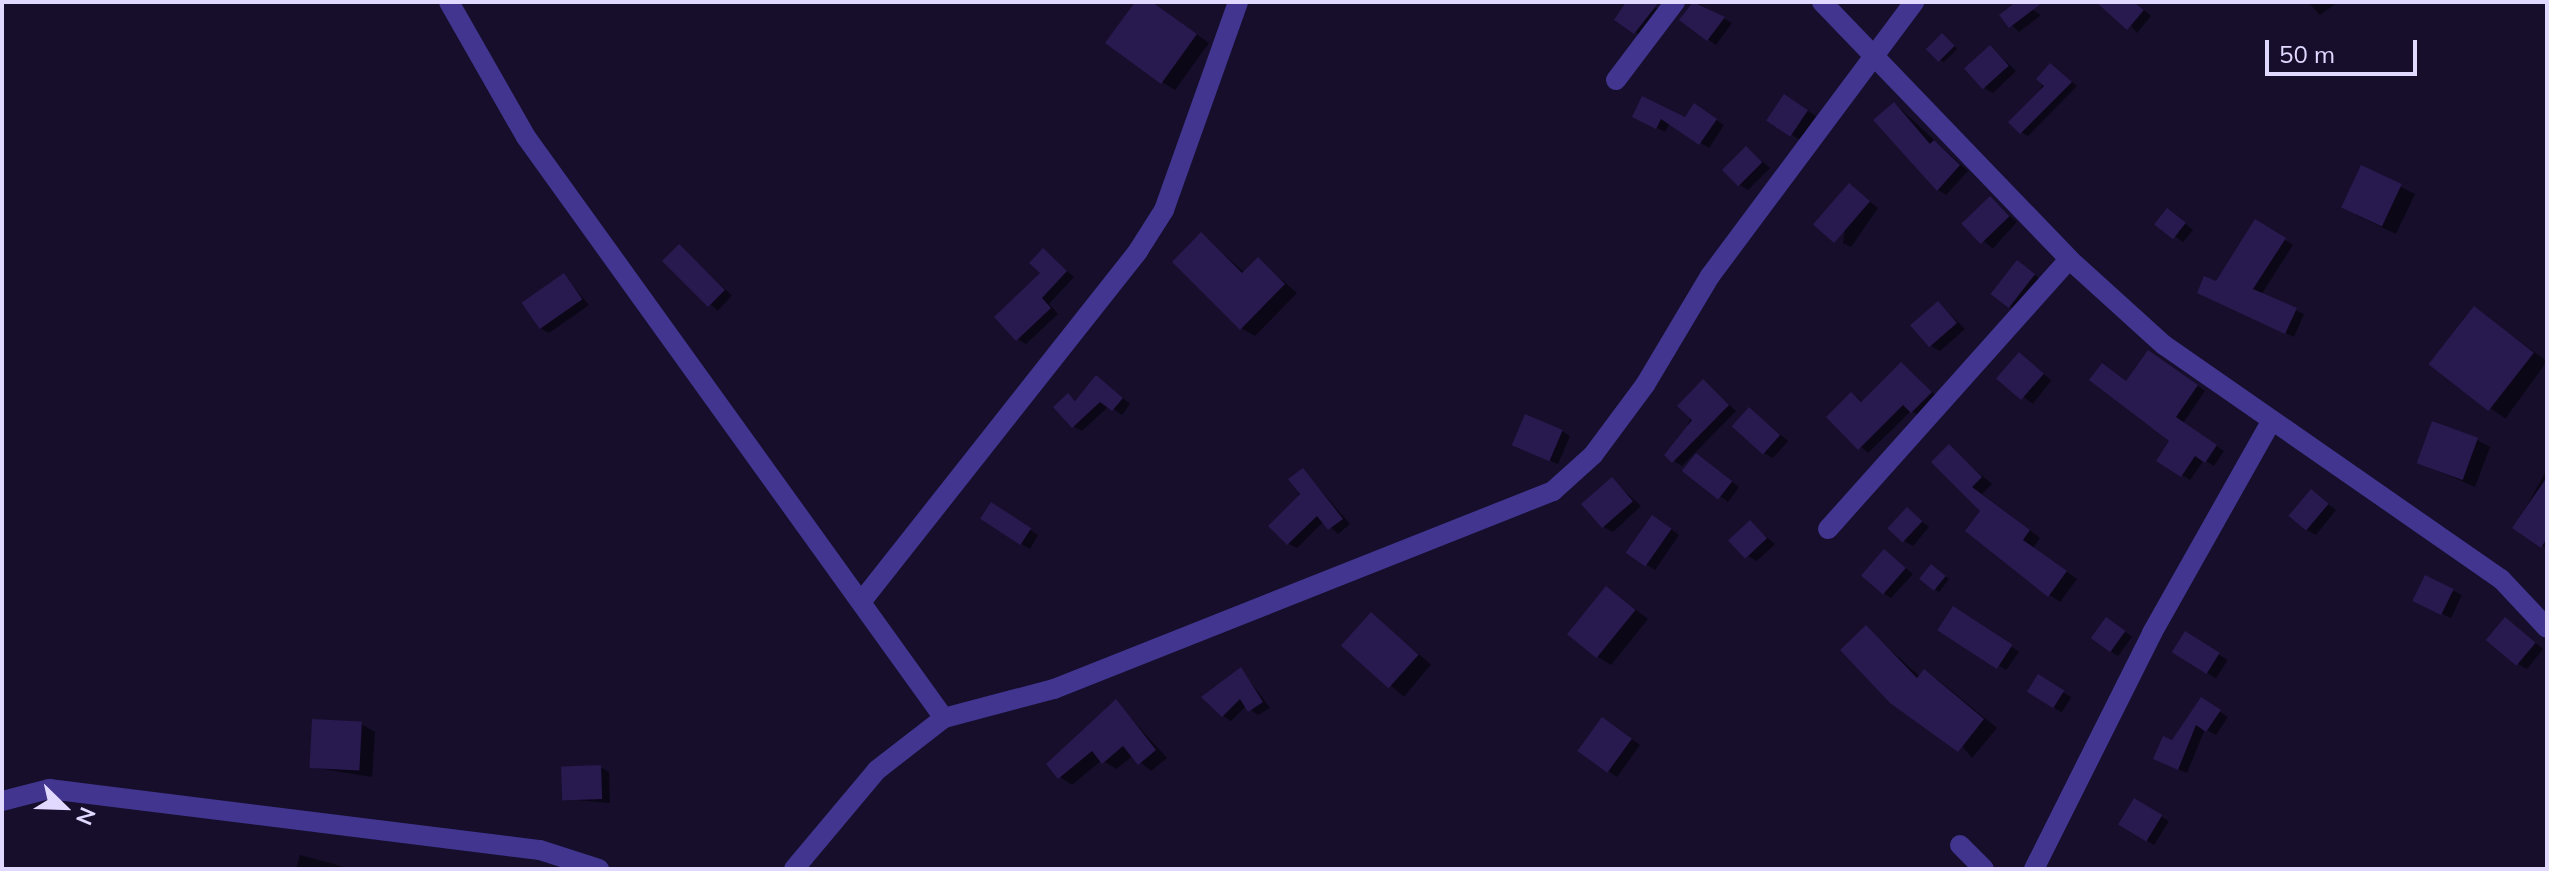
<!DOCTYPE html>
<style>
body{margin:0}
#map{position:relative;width:2549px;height:871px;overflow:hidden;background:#160e2b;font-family:Mulish,sans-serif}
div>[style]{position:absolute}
.shadow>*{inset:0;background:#0007;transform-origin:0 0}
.building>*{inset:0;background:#28194e;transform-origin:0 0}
.minor>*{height:20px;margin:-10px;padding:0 10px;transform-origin:10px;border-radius:10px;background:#41358f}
span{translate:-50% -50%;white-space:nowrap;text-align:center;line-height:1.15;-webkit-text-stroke:6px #160e2b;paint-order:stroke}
.frame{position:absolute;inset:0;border:4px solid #e1d9ff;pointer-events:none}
.north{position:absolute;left:24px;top:767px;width:80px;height:80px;-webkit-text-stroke:6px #160e2b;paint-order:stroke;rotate:113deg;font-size:22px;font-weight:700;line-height:32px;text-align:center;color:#e1d9ff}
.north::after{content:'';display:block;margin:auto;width:28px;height:36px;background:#e1d9ff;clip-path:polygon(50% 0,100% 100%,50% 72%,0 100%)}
.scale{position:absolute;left:2265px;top:40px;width:152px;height:36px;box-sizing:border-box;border:4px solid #e1d9ff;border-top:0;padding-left:10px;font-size:24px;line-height:28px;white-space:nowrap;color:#e1d9ff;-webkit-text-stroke:6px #160e2b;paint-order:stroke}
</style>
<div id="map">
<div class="shadow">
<div style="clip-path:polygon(1137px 2px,1154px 4px,1209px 43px,1175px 90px,1162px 82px)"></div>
<div style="clip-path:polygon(1629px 2px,1665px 10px,1644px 38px,1617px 19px)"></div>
<div style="clip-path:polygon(1695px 2px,1732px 23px,1716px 45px,1682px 20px)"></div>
<div style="clip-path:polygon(2019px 2px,2041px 15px,2019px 32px,2002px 16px)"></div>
<div style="clip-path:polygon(2111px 2px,2135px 2px,2151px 16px,2137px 33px)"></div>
<div style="clip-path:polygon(2308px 2px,2338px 2px,2320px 15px)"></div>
<div style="clip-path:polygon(1946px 38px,1957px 49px,1944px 62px,1940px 60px)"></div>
<div style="clip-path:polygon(1990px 47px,2016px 71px,1993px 93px,1984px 88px)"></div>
<div style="clip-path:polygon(2051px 65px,2077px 86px,2028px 136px,2021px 132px)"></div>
<div style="clip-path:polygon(1793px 101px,1816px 116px,1800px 140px,1769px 121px)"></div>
<div style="clip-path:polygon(1895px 104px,1968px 171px,1946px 195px,1938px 190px)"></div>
<div style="clip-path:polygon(1703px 111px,1724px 125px,1709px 148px,1670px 123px,1665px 132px,1634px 116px,1685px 120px)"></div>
<div style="clip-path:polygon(1746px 148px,1770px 168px,1748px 190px,1740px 185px)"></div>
<div style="clip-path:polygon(2362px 168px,2415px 194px,2396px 234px,2356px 215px)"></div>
<div style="clip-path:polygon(1850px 186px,1878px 208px,1851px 247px,1843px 243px)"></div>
<div style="left:1990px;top:198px;width:36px;height:36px;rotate:42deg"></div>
<div style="clip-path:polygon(2176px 216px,2193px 230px,2183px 242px,2157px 223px)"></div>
<div style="clip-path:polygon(2256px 222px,2293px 245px,2261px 295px,2304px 314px,2294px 337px,2208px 297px)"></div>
<div style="clip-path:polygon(1201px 235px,1245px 273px,1258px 259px,1297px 293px,1255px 336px,1241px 328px)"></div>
<div style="left:680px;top:247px;width:71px;height:21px;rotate:43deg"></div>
<div style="clip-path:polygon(1043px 251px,1074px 277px,1049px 304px,1058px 314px,1026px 344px,1018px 339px,1043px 273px)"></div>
<div style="clip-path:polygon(2026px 267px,2042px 281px,2017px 311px,2009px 306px)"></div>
<div style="clip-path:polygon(564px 275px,589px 305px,549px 333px,540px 328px)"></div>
<div style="clip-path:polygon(1938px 303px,1965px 329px,1940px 351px,1931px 346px)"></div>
<div style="left:2475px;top:309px;width:89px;height:71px;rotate:36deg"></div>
<div style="left:2019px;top:355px;width:41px;height:30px;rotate:38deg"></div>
<div style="clip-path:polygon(2157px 357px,2205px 391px,2183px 423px,2224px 451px,2214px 466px,2204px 460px,2190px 480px,2159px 461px,2172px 440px,2127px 383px)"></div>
<div style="clip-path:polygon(1901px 364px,1939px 398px,1921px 416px,1911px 411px,1868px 453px,1829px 417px,1852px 394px,1863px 402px)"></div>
<div style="clip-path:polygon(1704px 382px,1736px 411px,1682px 466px,1674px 461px)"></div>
<div style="clip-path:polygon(1105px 383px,1130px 404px,1122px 415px,1109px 406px,1082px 431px,1073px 426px,1068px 396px,1077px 401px)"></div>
<div style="clip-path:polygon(1750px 410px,1788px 441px,1773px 458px,1764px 453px)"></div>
<div style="clip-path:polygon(1562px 431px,1570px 436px,1558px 464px,1523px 449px)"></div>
<div style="clip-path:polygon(2477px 440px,2490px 447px,2475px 487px,2418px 462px)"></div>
<div style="clip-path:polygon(1949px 447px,1992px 484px,1982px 494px,2040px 538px,2033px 548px,2077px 579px,2060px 602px,2029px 581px)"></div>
<div style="clip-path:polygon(1705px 461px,1739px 487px,1728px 502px,1686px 471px)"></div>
<div style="clip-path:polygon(2547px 469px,2547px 549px,2515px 528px)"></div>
<div style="clip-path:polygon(1303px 470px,1350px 524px,1338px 534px,1324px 521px,1297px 548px,1289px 544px)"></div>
<div style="clip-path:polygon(1612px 480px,1641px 506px,1613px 532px,1604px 527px)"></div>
<div style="clip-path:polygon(2312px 492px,2336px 510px,2316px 535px,2307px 530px)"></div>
<div style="clip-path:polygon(1000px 510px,1038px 535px,1030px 549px,1021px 544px)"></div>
<div style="clip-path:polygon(1907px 510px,1929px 527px,1913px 546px,1904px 541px)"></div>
<div style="clip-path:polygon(1661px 522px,1679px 535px,1655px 570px,1628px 552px)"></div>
<div style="clip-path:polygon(1750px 523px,1775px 544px,1757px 561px,1748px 556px)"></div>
<div style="clip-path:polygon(1885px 551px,1913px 574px,1891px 598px,1883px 593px)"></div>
<div style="clip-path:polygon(1935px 569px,1949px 579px,1939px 592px,1922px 579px)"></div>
<div style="clip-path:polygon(2426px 577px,2462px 595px,2451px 618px,2424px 605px)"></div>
<div style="clip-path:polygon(1607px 588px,1648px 619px,1611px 665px,1598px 657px)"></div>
<div style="clip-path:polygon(1962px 613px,2019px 652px,2006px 670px,1938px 628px)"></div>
<div style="left:1372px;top:615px;width:77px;height:42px;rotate:40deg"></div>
<div style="clip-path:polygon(2115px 624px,2132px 637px,2118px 656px,2110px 651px)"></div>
<div style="clip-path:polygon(2514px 625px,2543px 649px,2527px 669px,2518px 664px)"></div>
<div style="clip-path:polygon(1866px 627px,1920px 677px,1924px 672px,1938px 680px,1997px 728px,1972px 758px)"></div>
<div style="left:2186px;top:634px;width:49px;height:22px;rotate:32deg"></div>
<div style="clip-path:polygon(1241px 669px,1270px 708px,1258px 715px,1246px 706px,1231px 721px,1223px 716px)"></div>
<div style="left:2039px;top:677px;width:38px;height:18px;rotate:32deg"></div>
<div style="clip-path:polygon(1116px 702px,1167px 758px,1151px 771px,1133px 756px,1116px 769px,1102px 760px,1072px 785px,1060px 777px)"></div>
<div style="clip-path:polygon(2210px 705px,2228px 717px,2216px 735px,2205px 729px,2187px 773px,2164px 763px,2173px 742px)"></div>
<div style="clip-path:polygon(361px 724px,375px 732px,372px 777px,311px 767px)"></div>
<div style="clip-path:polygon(1611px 724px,1640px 745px,1617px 777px,1580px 751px)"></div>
<div style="clip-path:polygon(600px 767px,609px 772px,610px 803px,565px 799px)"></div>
<div style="left:2135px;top:800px;width:40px;height:28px;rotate:32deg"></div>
<div style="clip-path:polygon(300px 855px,352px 869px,296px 869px)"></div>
</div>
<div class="building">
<div style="clip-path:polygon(1135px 2px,1152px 2px,1197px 34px,1161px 84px,1105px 43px)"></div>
<div style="clip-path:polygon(1626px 2px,1659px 2px,1634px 34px,1614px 20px)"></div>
<div style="clip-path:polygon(1693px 2px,1725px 17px,1707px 41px,1679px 20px)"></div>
<div style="clip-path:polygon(2016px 2px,2043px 2px,2009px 28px,1999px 15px)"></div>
<div style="clip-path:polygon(2096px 2px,2134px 2px,2144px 10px,2127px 30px)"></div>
<div style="left:1942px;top:33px;width:18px;height:23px;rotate:45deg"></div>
<div style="left:1990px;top:45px;width:28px;height:35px;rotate:48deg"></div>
<div style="clip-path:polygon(2050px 63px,2072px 82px,2020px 134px,2008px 122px,2044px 86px,2036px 79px)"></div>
<div style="left:1784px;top:94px;width:29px;height:32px;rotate:34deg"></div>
<div style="clip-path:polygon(1642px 96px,1685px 117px,1694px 103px,1717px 119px,1699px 145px,1661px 119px,1656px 129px,1632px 117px)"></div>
<div style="clip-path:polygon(1894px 102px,1930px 144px,1934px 140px,1960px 165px,1937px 191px,1873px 120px)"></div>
<div style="left:1746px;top:146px;width:23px;height:34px;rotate:45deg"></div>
<div style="left:2361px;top:165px;width:45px;height:47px;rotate:25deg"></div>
<div style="left:1849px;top:183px;width:28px;height:55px;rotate:41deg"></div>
<div style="left:1990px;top:196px;width:28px;height:40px;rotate:46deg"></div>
<div style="left:2167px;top:208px;width:24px;height:21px;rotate:38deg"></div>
<div style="clip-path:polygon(2255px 219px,2286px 238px,2253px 289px,2297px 308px,2285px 334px,2197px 293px,2204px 276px,2216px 281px)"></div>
<div style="clip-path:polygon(1201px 232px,1242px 273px,1258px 257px,1285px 284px,1240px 330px,1172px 262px)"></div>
<div style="left:679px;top:244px;width:65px;height:24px;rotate:45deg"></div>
<div style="clip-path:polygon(1043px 248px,1067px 271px,1042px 298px,1051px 308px,1016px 341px,994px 317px,1040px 273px,1029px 263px)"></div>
<div style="left:2017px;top:260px;width:23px;height:43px;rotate:38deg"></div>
<div style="left:564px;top:273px;width:32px;height:52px;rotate:55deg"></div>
<div style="left:1938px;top:301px;width:29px;height:37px;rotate:49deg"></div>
<div style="left:2474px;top:306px;width:76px;height:74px;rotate:38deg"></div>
<div style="clip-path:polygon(2148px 350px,2198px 385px,2176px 417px,2217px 445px,2205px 463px,2195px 456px,2181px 477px,2156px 461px,2169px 441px,2089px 380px,2102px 363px,2126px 381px)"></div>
<div style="left:2019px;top:352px;width:33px;height:35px;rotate:41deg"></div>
<div style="clip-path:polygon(1901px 362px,1932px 392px,1911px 413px,1903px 405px,1858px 450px,1826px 417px,1851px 392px,1861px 402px)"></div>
<div style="clip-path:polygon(1096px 375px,1123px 398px,1112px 411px,1100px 402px,1072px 428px,1053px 407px,1068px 393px,1075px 401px)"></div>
<div style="clip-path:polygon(1703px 379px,1729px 405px,1672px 463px,1664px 455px,1692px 420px,1677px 406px)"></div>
<div style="left:1749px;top:407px;width:42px;height:26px;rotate:42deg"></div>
<div style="left:1525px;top:414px;width:41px;height:34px;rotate:23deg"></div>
<div style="left:2432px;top:421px;width:49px;height:45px;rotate:20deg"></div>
<div style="clip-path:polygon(1949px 444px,1982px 477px,1972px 487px,2030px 530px,2023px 540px,2067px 571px,2048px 597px,1965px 531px,1980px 511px,1931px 462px)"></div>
<div style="left:1696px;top:453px;width:46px;height:23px;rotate:38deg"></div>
<div style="clip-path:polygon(1303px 468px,1343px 519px,1328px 530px,1317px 516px,1287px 545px,1268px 526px,1300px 494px,1288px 479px)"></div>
<div style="left:1612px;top:477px;width:32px;height:41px;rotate:49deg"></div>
<div style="clip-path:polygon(2547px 477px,2547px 538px,2541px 548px,2512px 528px)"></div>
<div style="left:2311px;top:489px;width:23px;height:35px;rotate:40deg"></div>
<div style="left:991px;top:502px;width:48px;height:20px;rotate:33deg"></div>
<div style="left:1907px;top:507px;width:21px;height:29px;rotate:43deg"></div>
<div style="left:1652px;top:515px;width:24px;height:46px;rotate:35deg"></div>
<div style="left:1750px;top:520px;width:25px;height:30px;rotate:47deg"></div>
<div style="left:1884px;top:549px;width:29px;height:35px;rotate:41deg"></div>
<div style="left:1931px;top:564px;width:19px;height:19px;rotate:39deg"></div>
<div style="left:2425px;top:575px;width:32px;height:29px;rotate:26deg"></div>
<div style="left:1606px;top:586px;width:38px;height:62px;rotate:39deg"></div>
<div style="left:1953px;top:606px;width:71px;height:29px;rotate:33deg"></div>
<div style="left:1371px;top:612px;width:64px;height:45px;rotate:42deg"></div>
<div style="left:2106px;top:617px;width:24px;height:26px;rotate:36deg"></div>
<div style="left:2505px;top:617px;width:40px;height:30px;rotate:40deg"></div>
<div style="clip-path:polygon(1866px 625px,1917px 678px,1924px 669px,1984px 719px,1958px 752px,1890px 703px,1840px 650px)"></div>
<div style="left:2185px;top:631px;width:41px;height:25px;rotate:32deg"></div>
<div style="clip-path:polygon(1241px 667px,1263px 702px,1248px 712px,1240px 699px,1222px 717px,1201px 697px)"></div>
<div style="left:2038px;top:674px;width:31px;height:21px;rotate:32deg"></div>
<div style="clip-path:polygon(2201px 697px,2221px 710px,2206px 732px,2196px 725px,2178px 770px,2153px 759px,2163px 736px,2172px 740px)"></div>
<div style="clip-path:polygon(1116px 699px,1156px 750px,1138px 765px,1123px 746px,1102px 764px,1092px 751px,1058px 779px,1046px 764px)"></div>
<div style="left:1602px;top:717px;width:37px;height:42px;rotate:36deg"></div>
<div style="left:312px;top:719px;width:50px;height:49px;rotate:3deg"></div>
<div style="left:601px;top:765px;width:34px;height:40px;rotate:88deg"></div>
<div style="left:2134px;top:798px;width:33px;height:31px;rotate:31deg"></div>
</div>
<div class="minor">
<div style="left:449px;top:2px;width:155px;rotate:60.3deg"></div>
<div style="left:526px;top:137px;width:716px;rotate:54.27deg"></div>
<div style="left:1822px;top:2px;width:356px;rotate:46.1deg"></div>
<div style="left:2069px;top:259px;width:128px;rotate:42.2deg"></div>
<div style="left:2164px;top:345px;width:410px;rotate:34.8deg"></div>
<div style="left:2501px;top:579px;width:67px;rotate:46.8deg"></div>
<div style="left:1616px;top:80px;width:98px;rotate:-52.9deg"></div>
<div style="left:1828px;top:529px;width:362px;rotate:-48.2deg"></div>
<div style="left:861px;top:602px;width:447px;rotate:-51.7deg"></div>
<div style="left:1138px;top:251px;width:49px;rotate:-57.6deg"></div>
<div style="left:1164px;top:210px;width:221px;rotate:-70.4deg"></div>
<div style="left:2px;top:801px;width:49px;rotate:-14.3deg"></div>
<div style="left:49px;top:789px;width:495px;rotate:7.1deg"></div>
<div style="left:540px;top:850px;width:62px;rotate:17.9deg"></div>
<div style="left:1960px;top:845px;width:34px;rotate:45deg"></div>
<div style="left:794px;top:869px;width:129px;rotate:-50deg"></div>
<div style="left:877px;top:770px;width:85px;rotate:-37.8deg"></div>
<div style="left:944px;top:718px;width:114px;rotate:-14.8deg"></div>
<div style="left:1054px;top:689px;width:537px;rotate:-21.64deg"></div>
<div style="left:1553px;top:491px;width:54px;rotate:-42deg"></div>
<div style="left:1593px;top:455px;width:87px;rotate:-53.4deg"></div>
<div style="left:1645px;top:385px;width:127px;rotate:-59.2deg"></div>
<div style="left:1710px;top:276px;width:342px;rotate:-53.3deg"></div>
<div style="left:2034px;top:869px;width:264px;rotate:-63.4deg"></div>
<div style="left:2152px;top:633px;width:244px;rotate:-60.6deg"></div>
</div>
<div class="frame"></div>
<div class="north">N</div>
<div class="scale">50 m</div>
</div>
